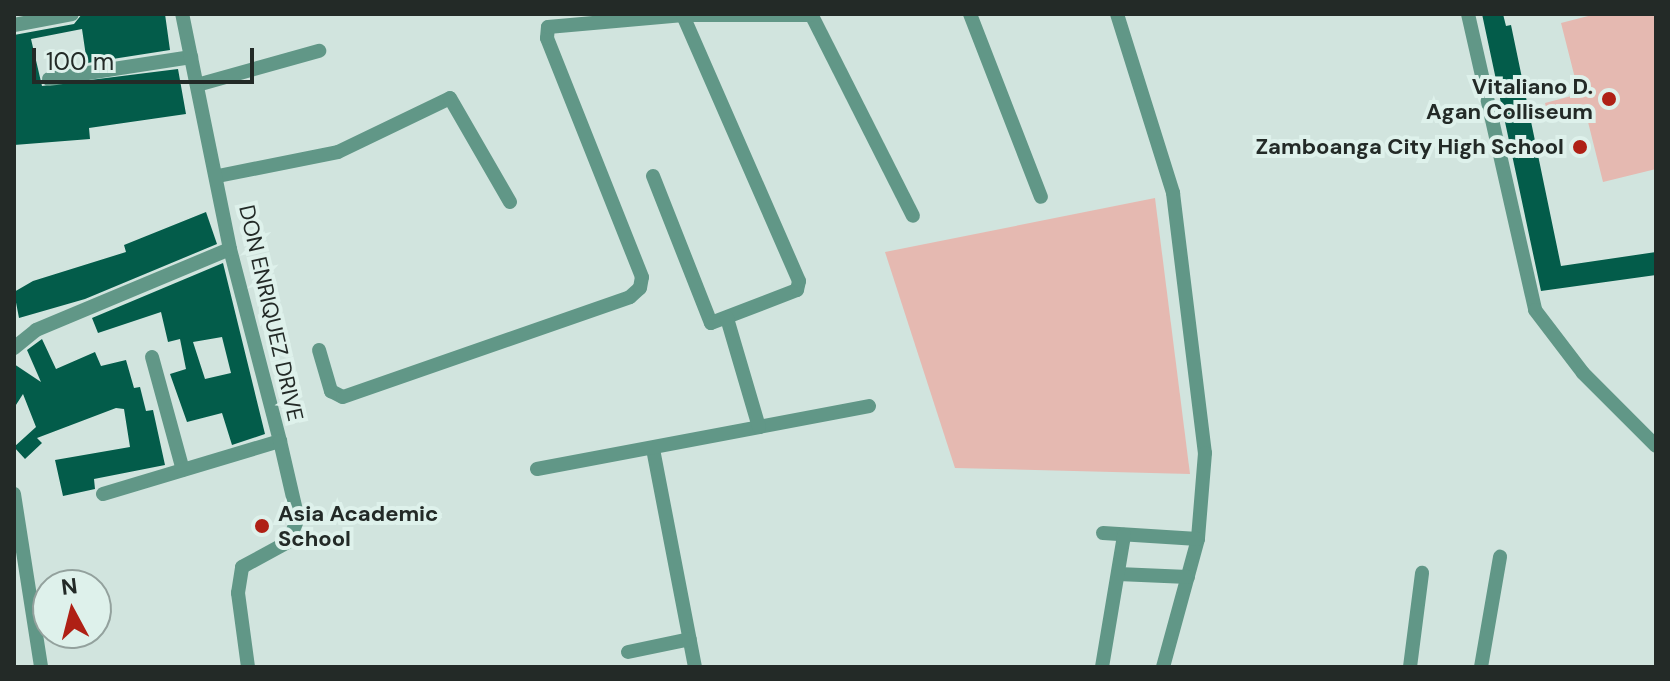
<!DOCTYPE html>
<style>
body{margin:0}
#map{position:relative;width:1670px;height:681px;overflow:hidden;background:#d1e4de;font-family:"DM Sans",sans-serif}
div>[style]{position:absolute}
.green>*{inset:0;background:#e5b9b1}
.building>*{inset:0;background:#035c4a}
.street>*{height:14px;margin:-7px;padding:0 7px;transform-origin:7px;border-radius:7px;background:#619787}
.dots>*{width:22px;height:22px;translate:-50% -50%;box-sizing:border-box;border:4px solid #def1eb;border-radius:50%}
span{translate:-50% -50%;white-space:nowrap;text-align:center;line-height:1.15;-webkit-text-stroke:8px #def1eb;paint-order:stroke}
.poi-label{font-size:22px;color:#232a27;font-weight:700}
.right{translate:-100% -50%;text-align:right}
.left{translate:0 -50%;text-align:left}
.street-label{font-size:22px;color:#232a27}
.frame{position:absolute;inset:0;border:16px solid #232a27;pointer-events:none}
.north{position:absolute;left:32px;top:569px;width:80px;height:80px;box-sizing:border-box;background:#def1eb;border:2px solid #93a19d;border-radius:50%;rotate:353deg;font-size:22px;font-weight:700;line-height:32px;text-align:center;color:#232a27}
.north::after{content:'';display:block;margin:auto;width:28px;height:36px;background:#af2015;clip-path:polygon(50% 0,100% 100%,50% 72%,0 100%)}
.scale{position:absolute;left:32px;top:48px;width:222px;height:36px;box-sizing:border-box;border:4px solid #232a27;border-top:0;padding-left:10px;font-size:24px;line-height:28px;white-space:nowrap;color:#232a27;-webkit-text-stroke:6px #def1eb;paint-order:stroke}
</style>
<div id="map">
<div class="green">
<div style="clip-path:polygon(1596px 14px,1656px 14px,1656px 169px,1603px 182px,1585px 110px,1549px 118px,1545px 103px,1579px 94px,1561px 23px)"></div>
<div style="clip-path:polygon(1155px 198px,1190px 474px,955px 468px,885px 252px)"></div>
</div>
<div class="building">
<div style="clip-path:polygon(82px 14px,165px 14px,170px 50px,87px 63px,82px 29px,31px 39px,42px 86px,178px 69px,186px 114px,89px 128px,90px 139px,14px 145px,14px 35px,74px 24px)"></div>
<div style="clip-path:polygon(1482px 14px,1503px 14px,1506px 26px,1511px 25px,1561px 266px,1656px 252px,1656px 275px,1541px 291px)"></div>
<div style="clip-path:polygon(206px 212px,217px 244px,85px 299px,19px 318px,14px 292px,33px 281px,126px 252px,124px 245px)"></div>
<div style="clip-path:polygon(evenodd,223px 263px,265px 434px,232px 445px,222px 413px,187px 422px,170px 374px,186px 369px,180px 339px,168px 342px,161px 312px,98px 333px,92px 318px,223px 263px,222px 337px,231px 373px,205px 379px,193px 342px,222px 337px)"></div>
<div style="clip-path:polygon(42px 339px,56px 369px,95px 352px,101px 366px,126px 360px,134px 388px,140px 387px,146px 411px,153px 410px,165px 465px,94px 479px,95px 489px,63px 496px,55px 460px,130px 447px,124px 409px,116px 408px,37px 438px,42px 443px,25px 459px,14px 447px,36px 427px,23px 394px,14px 408px,14px 364px,41px 382px,27px 350px)"></div>
</div>
<div class="street">
<div style="left:811px;top:14px;width:226px;rotate:63.2deg"></div>
<div style="left:970px;top:14px;width:196px;rotate:68.8deg"></div>
<div style="left:1117px;top:14px;width:188px;rotate:72.6deg"></div>
<div style="left:1173px;top:193px;width:262px;rotate:83deg"></div>
<div style="left:1205px;top:453px;width:86px;rotate:94.7deg"></div>
<div style="left:1198px;top:539px;width:133px;rotate:105.3deg"></div>
<div style="left:1468px;top:14px;width:303px;rotate:77.2deg"></div>
<div style="left:1535px;top:310px;width:79px;rotate:52.7deg"></div>
<div style="left:1583px;top:373px;width:103px;rotate:45deg"></div>
<div style="left:14px;top:25px;width:59px;rotate:-10.7deg"></div>
<div style="left:49px;top:79px;width:144px;rotate:-8.8deg"></div>
<div style="left:197px;top:85px;width:127px;rotate:-15.6deg"></div>
<div style="left:218px;top:176px;width:122px;rotate:-11.3deg"></div>
<div style="left:338px;top:152px;width:124px;rotate:-25.7deg"></div>
<div style="left:450px;top:98px;width:120px;rotate:60deg"></div>
<div style="left:653px;top:176px;width:158px;rotate:68.5deg"></div>
<div style="left:711px;top:323px;width:92px;rotate:-21deg"></div>
<div style="left:797px;top:290px;width:9px;rotate:-77deg"></div>
<div style="left:799px;top:281px;width:290px;rotate:-113.6deg"></div>
<div style="left:14px;top:348px;width:28px;rotate:-39deg"></div>
<div style="left:36px;top:330px;width:210px;rotate:-22.7deg"></div>
<div style="left:319px;top:350px;width:43px;rotate:73.7deg"></div>
<div style="left:331px;top:391px;width:13px;rotate:27deg"></div>
<div style="left:343px;top:397px;width:304px;rotate:-19.2deg"></div>
<div style="left:630px;top:297px;width:13px;rotate:-42deg"></div>
<div style="left:640px;top:288px;width:11px;rotate:-80deg"></div>
<div style="left:642px;top:277px;width:257px;rotate:-111.7deg"></div>
<div style="left:547px;top:38px;width:11px;rotate:-85deg"></div>
<div style="left:548px;top:27px;width:136px;rotate:-5.1deg"></div>
<div style="left:683px;top:15px;width:127px"></div>
<div style="left:152px;top:357px;width:117px;rotate:74.7deg"></div>
<div style="left:759px;top:427px;width:112px;rotate:-10.8deg"></div>
<div style="left:653px;top:449px;width:222px;rotate:79.1deg"></div>
<div style="left:537px;top:469px;width:226px;rotate:-10.7deg"></div>
<div style="left:759px;top:427px;width:114px;rotate:-106.4deg"></div>
<div style="left:14px;top:494px;width:175px;rotate:81.1deg"></div>
<div style="left:103px;top:494px;width:185px;rotate:-16.7deg"></div>
<div style="left:280px;top:441px;width:198px;rotate:-104.6deg"></div>
<div style="left:230px;top:249px;width:240px;rotate:-101.5deg"></div>
<div style="left:1103px;top:533px;width:95px;rotate:3.6deg"></div>
<div style="left:1118px;top:574px;width:70px;rotate:2.5deg"></div>
<div style="left:628px;top:652px;width:63px;rotate:-11.8deg"></div>
<div style="left:248px;top:667px;width:75px;rotate:-97.7deg"></div>
<div style="left:238px;top:593px;width:26px;rotate:-81deg"></div>
<div style="left:242px;top:567px;width:52px;rotate:-28.5deg"></div>
<div style="left:288px;top:542px;width:25px;rotate:-67deg"></div>
<div style="left:298px;top:519px;width:80px;rotate:-103deg"></div>
<div style="left:1102px;top:667px;width:134px;rotate:-80.5deg"></div>
<div style="left:1410px;top:667px;width:95px;rotate:-82.7deg"></div>
<div style="left:1481px;top:667px;width:112px;rotate:-80.2deg"></div>
</div>
<div class="dots">
<div style="left:1609px;top:99px;background:#af2015"></div>
<div style="left:1580px;top:147px;background:#af2015"></div>
<div style="left:262px;top:526px;background:#af2015"></div>
</div>
<div class="poi-label">
<span class="right" style="left:1593px;top:99px">Vitaliano D.<br>Agan Colliseum</span>
<span class="right" style="left:1564px;top:147px">Zamboanga City High School</span>
<span class="left" style="left:278px;top:526px">Asia Academic<br>School</span>
</div>
<div class="street-label">
<span style="left:271px;top:313px;rotate:77deg">DON ENRIQUEZ DRIVE</span>
</div>
<div class="frame"></div>
<div class="north">N</div>
<div class="scale">100 m</div>
</div>
